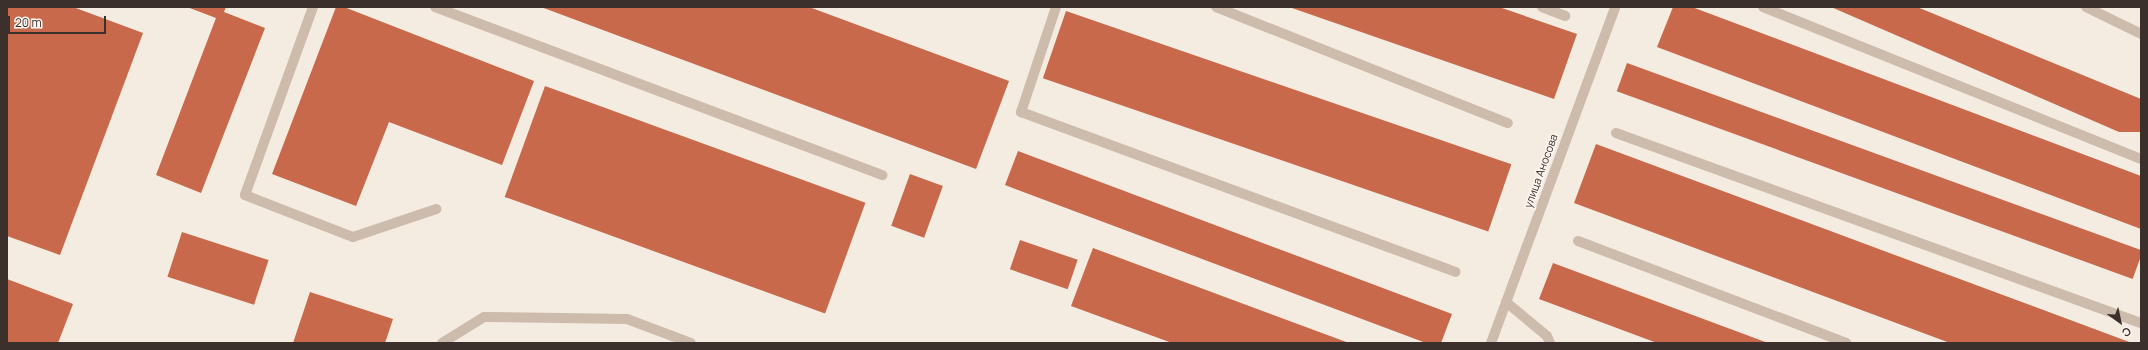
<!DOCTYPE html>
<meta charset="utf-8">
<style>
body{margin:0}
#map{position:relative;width:2148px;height:350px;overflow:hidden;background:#f4ebe1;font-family:Manrope,sans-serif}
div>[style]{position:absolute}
.building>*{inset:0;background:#c8694b;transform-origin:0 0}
.service>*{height:10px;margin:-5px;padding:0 5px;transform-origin:5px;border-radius:5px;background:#cdbbac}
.minor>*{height:10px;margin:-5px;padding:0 5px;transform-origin:5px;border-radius:5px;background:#cdbbac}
span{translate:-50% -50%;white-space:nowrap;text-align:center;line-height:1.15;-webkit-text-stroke:3.5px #fbf5ee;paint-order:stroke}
.street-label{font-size:11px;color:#3b302b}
.frame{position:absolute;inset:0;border:8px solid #3b302b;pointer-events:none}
.north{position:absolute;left:2100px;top:302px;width:40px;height:40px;-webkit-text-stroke:3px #fbf5ee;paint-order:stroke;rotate:147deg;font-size:11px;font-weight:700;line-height:16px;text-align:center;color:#3b302b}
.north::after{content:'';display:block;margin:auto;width:14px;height:18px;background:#3b302b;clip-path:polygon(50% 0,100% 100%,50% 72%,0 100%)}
.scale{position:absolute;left:8px;top:16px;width:98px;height:18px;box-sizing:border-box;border:2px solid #3b302b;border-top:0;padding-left:5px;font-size:12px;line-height:14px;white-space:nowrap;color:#3b302b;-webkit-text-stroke:3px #fbf5ee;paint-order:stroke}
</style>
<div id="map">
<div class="building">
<div style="clip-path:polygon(7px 7px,73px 7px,143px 33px,60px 255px,7px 236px)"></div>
<div style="clip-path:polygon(187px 7px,226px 7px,224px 12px,265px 28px,201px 193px,156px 175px,216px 18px)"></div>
<div style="clip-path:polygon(336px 7px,344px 7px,534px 81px,502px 165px,389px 122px,356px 206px,272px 174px)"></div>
<div style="clip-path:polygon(541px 7px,809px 7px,1009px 81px,976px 169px)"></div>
<div style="clip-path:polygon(1289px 7px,1499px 7px,1577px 34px,1554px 99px)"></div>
<div style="clip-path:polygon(1673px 7px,1692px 7px,2141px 176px,2141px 229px,1657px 47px)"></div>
<div style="clip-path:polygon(1831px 7px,1917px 7px,2141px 99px,2141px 132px,2119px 132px)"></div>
<div style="left:1066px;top:11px;width:471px;height:71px;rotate:19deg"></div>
<div style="left:1627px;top:63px;width:549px;height:30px;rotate:20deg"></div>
<div style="left:545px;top:86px;width:341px;height:118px;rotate:20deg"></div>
<div style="clip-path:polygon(1596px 144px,2132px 343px,1950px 343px,1574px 203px)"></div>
<div style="clip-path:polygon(1018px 151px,1452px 314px,1441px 343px,1426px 343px,1005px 185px)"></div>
<div style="left:910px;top:174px;width:35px;height:55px;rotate:20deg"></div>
<div style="left:182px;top:232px;width:91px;height:47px;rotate:18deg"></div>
<div style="left:1020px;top:240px;width:61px;height:31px;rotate:19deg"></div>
<div style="clip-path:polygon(1093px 248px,1349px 343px,1172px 343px,1071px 306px)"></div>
<div style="clip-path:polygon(1553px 263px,1768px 343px,1657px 343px,1539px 299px)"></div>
<div style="clip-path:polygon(7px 279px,73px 304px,58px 343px,7px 343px)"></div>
<div style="clip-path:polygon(310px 292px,393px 319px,385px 343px,293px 343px)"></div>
</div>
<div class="service">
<div style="left:313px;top:7px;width:200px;rotate:109.9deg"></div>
<div style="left:245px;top:195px;width:116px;rotate:21.3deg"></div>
<div style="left:353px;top:237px;width:88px;rotate:-18.6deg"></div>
<div style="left:435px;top:7px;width:478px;rotate:20.6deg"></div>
<div style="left:1056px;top:7px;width:111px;rotate:108.4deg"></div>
<div style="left:1021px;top:112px;width:463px;rotate:20.2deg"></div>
<div style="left:1216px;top:7px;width:314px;rotate:21.7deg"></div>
<div style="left:1542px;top:7px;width:25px;rotate:21deg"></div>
<div style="left:1763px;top:7px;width:407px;rotate:21.9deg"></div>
<div style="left:2086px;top:7px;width:61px;rotate:26.1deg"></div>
<div style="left:1616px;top:133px;width:558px;rotate:19.9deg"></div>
<div style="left:1578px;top:241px;width:287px;rotate:20.8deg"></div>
<div style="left:1506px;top:302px;width:53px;rotate:39.7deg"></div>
<div style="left:1547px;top:336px;width:8px;rotate:67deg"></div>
<div style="left:442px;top:343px;width:49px;rotate:-31.8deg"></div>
<div style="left:484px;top:317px;width:143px;rotate:0.8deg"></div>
<div style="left:627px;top:319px;width:68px;rotate:20.6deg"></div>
</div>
<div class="minor">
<div style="left:1491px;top:343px;width:358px;rotate:-69.7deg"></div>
</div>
<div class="street-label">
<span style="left:1541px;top:171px;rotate:-70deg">улица Аносова</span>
</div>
<div class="frame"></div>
<div class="north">С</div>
<div class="scale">20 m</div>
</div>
